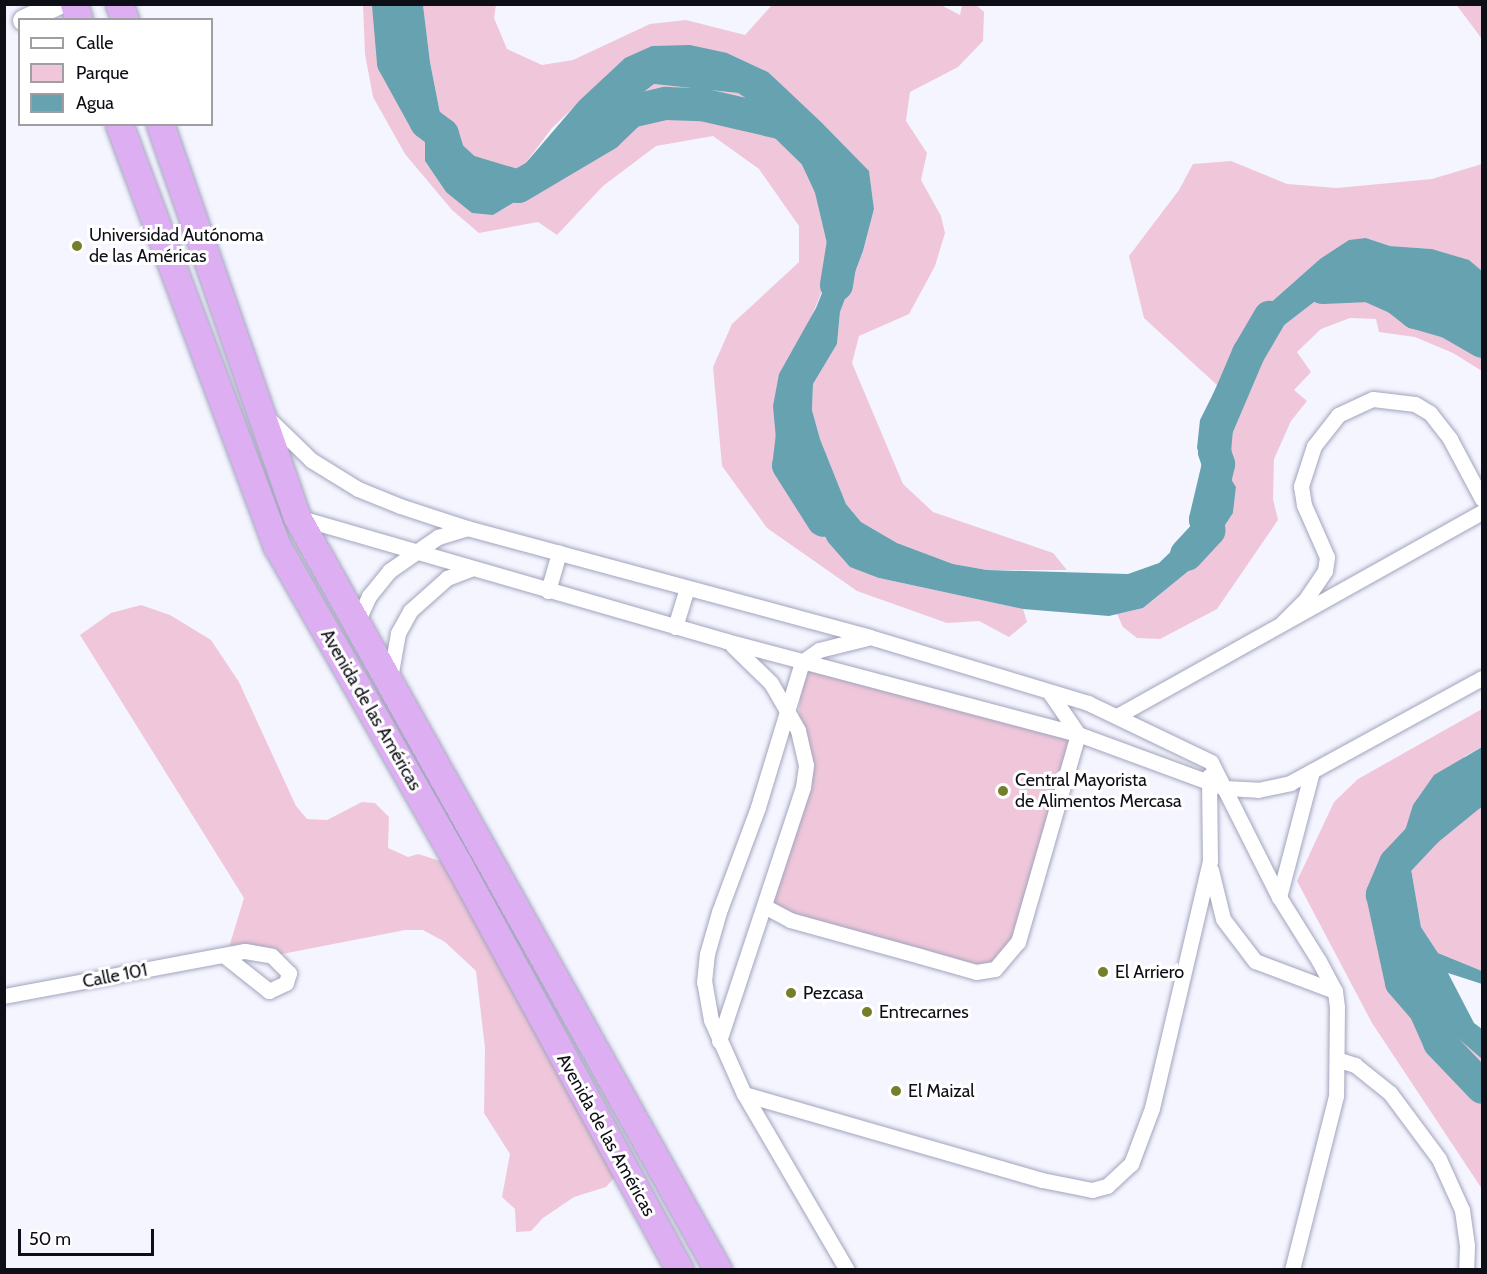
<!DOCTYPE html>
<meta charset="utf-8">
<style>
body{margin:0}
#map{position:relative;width:1487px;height:1274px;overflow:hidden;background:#f4f5ff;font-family:Cabin,sans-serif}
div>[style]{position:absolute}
.green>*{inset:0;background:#f0c7da}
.water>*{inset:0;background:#67a2b1}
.river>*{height:33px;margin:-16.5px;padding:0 16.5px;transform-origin:16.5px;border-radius:16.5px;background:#67a2b1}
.roads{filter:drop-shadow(0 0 2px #a2a4bc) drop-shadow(0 0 2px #a2a4bc)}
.street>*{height:15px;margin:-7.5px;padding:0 7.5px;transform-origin:7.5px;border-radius:7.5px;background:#fff}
.secondary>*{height:21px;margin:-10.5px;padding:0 10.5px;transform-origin:10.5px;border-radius:10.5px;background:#fff}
.highway>*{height:27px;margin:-13.5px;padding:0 13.5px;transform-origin:13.5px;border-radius:13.5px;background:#ddaff2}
.dots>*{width:16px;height:16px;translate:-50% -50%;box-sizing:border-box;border:3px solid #fff;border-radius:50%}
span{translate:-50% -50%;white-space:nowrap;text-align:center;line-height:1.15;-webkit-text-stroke:6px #fff;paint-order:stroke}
.poi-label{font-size:18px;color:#0e0e16}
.left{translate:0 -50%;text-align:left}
.street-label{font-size:18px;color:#0e0e16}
.frame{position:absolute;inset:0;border:6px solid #0e0e16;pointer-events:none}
.legend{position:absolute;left:18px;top:18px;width:195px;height:108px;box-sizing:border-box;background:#fff;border:2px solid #9f9fa2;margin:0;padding:8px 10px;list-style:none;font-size:18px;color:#0e0e16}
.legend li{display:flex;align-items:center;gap:12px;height:30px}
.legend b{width:30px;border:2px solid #9f9fa2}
.scale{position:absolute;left:18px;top:1229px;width:136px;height:27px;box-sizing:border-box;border:3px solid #0e0e16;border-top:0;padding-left:8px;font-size:18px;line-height:21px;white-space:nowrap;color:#0e0e16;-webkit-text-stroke:4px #fff;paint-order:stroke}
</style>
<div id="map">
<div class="green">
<div style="clip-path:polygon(363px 5px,391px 5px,395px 87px,401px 109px,425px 138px,425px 161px,446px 192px,493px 215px,545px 184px,594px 131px,654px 84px,738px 93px,783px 123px,815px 154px,847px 211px,843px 241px,805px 332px,788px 465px,799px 484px,879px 578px,1023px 609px,1027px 622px,1009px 637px,979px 621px,947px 623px,857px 591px,767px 528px,722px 466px,713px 367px,732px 324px,799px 262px,799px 226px,759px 169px,713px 136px,656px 146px,603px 186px,557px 235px,538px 222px,479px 233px,452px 210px,405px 154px,373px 97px,365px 54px)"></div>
<div style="clip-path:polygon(423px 5px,496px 5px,494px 18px,507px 49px,542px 65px,573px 60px,650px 24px,686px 20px,745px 35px,772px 5px,941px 5px,960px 15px,962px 5px,976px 5px,984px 12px,983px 41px,958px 67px,910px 92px,906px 121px,927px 153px,921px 180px,941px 216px,945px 233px,935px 266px,909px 314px,859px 336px,852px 363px,903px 484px,933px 512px,1053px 553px,1067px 570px,987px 570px,953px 564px,897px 543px,861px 522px,846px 504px,820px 439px,812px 410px,813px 384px,837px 344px,840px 312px,863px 251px,874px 209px,869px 172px,768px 72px,727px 53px,625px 58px,552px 128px,525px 164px,505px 174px,484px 176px,465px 170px,448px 154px,430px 62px)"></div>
<div style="clip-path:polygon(1457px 5px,1482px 5px,1482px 39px,1458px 7px)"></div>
<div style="clip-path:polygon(1231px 161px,1287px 184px,1337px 188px,1432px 179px,1482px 164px,1482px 271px,1468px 260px,1432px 249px,1390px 246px,1366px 238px,1320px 259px,1258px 314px,1218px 386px,1144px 318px,1129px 256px,1179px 190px,1193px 164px)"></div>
<div style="clip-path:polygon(1368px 285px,1397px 298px,1451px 333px,1482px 342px,1482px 371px,1453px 353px,1415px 337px,1379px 332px,1376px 319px,1350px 318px,1321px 329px,1297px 352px,1311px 372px,1294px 390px,1307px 401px,1291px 421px,1274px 459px,1273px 499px,1278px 520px,1217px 609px,1160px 639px,1137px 638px,1123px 627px,1117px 614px,1143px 608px,1202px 560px,1233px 513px,1236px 487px,1214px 451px,1216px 428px,1248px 353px,1318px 299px)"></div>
<div style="clip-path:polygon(141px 605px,170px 615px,211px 640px,239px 682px,296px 806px,307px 819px,327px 820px,362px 802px,375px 803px,389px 817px,388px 848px,408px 857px,418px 854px,460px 867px,623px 1168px,606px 1187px,574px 1197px,543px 1218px,531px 1231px,516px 1232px,515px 1209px,502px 1197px,510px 1154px,484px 1113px,485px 1048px,476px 971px,445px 942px,423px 930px,405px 930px,272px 956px,226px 957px,244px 898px,80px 635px,111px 613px)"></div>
<div style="clip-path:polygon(802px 662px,1078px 734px,1018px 942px,987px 971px,764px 906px,803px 787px,798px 730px)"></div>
<div style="clip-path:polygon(1482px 709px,1482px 747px,1465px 756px,1392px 895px,1388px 920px,1393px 948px,1425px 1010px,1482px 1059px,1482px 1189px,1372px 1023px,1297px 881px,1334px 802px,1358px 779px)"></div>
<div style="clip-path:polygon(1482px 785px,1482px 971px,1438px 953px,1421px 927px,1410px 863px,1453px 810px)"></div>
</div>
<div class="water">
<div style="clip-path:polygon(391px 5px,423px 5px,430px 62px,448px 154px,465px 170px,484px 176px,505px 174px,525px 164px,579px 101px,625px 58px,652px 46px,690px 45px,727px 53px,768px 72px,821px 122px,869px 171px,874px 209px,863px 251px,840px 312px,837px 344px,813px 384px,812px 410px,820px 439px,846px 504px,861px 522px,897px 543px,953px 564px,987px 570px,1128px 574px,1159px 563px,1205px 519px,1209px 496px,1207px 474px,1197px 448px,1200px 420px,1226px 368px,1258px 314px,1320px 259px,1349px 240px,1366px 238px,1390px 246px,1432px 249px,1469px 260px,1482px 271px,1482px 342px,1451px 333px,1397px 298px,1368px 285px,1318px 299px,1248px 353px,1216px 428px,1214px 451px,1236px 487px,1233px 513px,1202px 560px,1143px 608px,1109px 616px,1023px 609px,879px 578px,850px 567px,828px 542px,776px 439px,773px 406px,779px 374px,816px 308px,843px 241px,847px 211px,815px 154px,783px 123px,738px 93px,654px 84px,594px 131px,545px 184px,493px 215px,472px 213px,446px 192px,425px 161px,425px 138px,401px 109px,389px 26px)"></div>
<div style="clip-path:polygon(1482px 747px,1482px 785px,1453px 810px,1410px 863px,1421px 927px,1438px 953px,1482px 971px,1482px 984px,1448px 973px,1474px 1023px,1482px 1029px,1482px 1059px,1425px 1010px,1393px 948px,1388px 920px,1395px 863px,1413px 805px,1434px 775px)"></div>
</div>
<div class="river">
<div style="left:388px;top:4px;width:58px;rotate:85.1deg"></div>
<div style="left:393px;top:62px;width:68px;rotate:61.2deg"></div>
<div style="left:426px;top:122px;width:20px;rotate:37deg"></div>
<div style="left:442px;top:134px;width:21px;rotate:73deg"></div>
<div style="left:448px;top:154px;width:23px;rotate:43deg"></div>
<div style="left:465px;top:170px;width:55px;rotate:16.8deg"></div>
<div style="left:518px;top:186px;width:102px;rotate:-30.6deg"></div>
<div style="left:606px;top:134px;width:33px;rotate:-44deg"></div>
<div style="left:630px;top:111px;width:37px;rotate:-13deg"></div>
<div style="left:666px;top:103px;width:35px;rotate:2deg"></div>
<div style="left:701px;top:104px;width:84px;rotate:13deg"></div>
<div style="left:783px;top:123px;width:45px;rotate:44.1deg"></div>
<div style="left:815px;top:154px;width:35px;rotate:65deg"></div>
<div style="left:830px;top:186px;width:57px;rotate:76.7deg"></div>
<div style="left:843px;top:241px;width:44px;rotate:99.2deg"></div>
<div style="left:1322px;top:287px;width:46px;rotate:-2.5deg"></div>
<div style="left:1368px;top:285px;width:32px;rotate:24deg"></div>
<div style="left:1397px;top:298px;width:23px;rotate:38deg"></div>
<div style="left:1415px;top:312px;width:35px;rotate:16deg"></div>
<div style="left:1449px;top:322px;width:38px;rotate:30deg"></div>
<div style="left:793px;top:426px;width:39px;rotate:97deg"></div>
<div style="left:788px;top:465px;width:65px;rotate:57.5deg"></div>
<div style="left:1186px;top:554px;width:33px;rotate:-47deg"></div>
<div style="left:1208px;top:530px;width:11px;rotate:-105deg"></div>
<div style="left:1205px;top:519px;width:57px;rotate:-76.7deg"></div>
<div style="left:1218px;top:464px;width:14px;rotate:-107deg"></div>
<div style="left:1214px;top:451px;width:23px;rotate:-85deg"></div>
<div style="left:1216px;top:428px;width:82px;rotate:-66.9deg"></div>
<div style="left:1248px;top:353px;width:42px;rotate:-59.7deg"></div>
<div style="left:1482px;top:774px;width:9px;rotate:139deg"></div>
<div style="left:1475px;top:780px;width:15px;rotate:110deg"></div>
<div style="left:1470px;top:794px;width:57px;rotate:140.7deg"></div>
<div style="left:1426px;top:830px;width:45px;rotate:133.2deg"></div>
<div style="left:1395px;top:863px;width:34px;rotate:113deg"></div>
<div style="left:1382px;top:894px;width:90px;rotate:77.8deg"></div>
<div style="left:1401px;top:982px;width:37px;rotate:49deg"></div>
<div style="left:1425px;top:1010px;width:35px;rotate:66deg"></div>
<div style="left:1439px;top:1042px;width:62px;rotate:46.3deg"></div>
</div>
<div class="roads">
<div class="street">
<div style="left:269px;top:419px;width:59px;rotate:44.3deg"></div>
<div style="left:311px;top:460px;width:55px;rotate:31.7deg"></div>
<div style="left:358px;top:489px;width:45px;rotate:22deg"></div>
<div style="left:400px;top:506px;width:71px;rotate:18.2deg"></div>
<div style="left:467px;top:528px;width:417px;rotate:15.1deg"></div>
<div style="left:870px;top:637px;width:228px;rotate:16.8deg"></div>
<div style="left:1088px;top:703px;width:136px;rotate:25.6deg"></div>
<div style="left:1211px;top:762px;width:151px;rotate:63.3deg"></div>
<div style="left:1279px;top:897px;width:75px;rotate:58deg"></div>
<div style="left:1319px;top:961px;width:34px;rotate:62deg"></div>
<div style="left:1335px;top:991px;width:16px;rotate:83deg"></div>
<div style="left:1337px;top:1007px;width:89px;rotate:90.6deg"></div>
<div style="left:1336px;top:1096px;width:179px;rotate:104.2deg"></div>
<div style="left:297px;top:517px;width:447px;rotate:16.1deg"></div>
<div style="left:726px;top:641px;width:364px;rotate:14.8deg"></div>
<div style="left:1078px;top:734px;width:157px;rotate:20.2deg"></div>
<div style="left:1225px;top:788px;width:33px;rotate:3deg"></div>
<div style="left:1258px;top:790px;width:33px;rotate:-12deg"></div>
<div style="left:1290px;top:783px;width:219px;rotate:-28.7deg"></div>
<div style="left:548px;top:591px;width:40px;rotate:-74deg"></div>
<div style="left:1282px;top:623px;width:34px;rotate:-45deg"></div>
<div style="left:1306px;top:599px;width:34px;rotate:-56deg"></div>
<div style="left:1325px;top:571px;width:14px;rotate:-82deg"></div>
<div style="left:1327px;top:557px;width:57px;rotate:-113.9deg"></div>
<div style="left:1304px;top:505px;width:19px;rotate:-99deg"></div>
<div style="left:1301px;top:486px;width:42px;rotate:-72deg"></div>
<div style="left:1314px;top:446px;width:39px;rotate:-52deg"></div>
<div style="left:1338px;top:415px;width:38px;rotate:-25deg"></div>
<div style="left:1373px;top:399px;width:42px;rotate:6.8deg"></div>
<div style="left:1415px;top:404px;width:17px;rotate:31deg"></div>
<div style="left:1430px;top:413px;width:33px;rotate:52deg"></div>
<div style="left:1450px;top:439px;width:68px;rotate:61.9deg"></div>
<div style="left:356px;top:624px;width:31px;rotate:-65deg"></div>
<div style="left:369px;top:596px;width:32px;rotate:-51deg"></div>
<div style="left:389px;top:571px;width:60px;rotate:-34.8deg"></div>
<div style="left:438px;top:537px;width:30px;rotate:-17deg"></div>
<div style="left:675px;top:627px;width:41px;rotate:-72.9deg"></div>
<div style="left:390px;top:678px;width:46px;rotate:-79.9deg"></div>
<div style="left:398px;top:633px;width:25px;rotate:-61deg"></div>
<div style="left:410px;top:611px;width:50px;rotate:-41.7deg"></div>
<div style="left:447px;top:578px;width:25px;rotate:-21deg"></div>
<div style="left:1050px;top:693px;width:50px;rotate:55.7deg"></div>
<div style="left:1117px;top:716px;width:418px;rotate:-29.2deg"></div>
<div style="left:1211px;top:870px;width:50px;rotate:76.2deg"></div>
<div style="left:1223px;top:919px;width:53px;rotate:52.7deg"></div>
<div style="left:1255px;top:961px;width:85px;rotate:20.6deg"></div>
<div style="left:1279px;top:897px;width:130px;rotate:-75.3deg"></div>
<div style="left:764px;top:906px;width:30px;rotate:28deg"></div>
<div style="left:790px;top:920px;width:135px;rotate:15.5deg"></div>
<div style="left:920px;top:956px;width:58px;rotate:15.9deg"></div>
<div style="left:976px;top:972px;width:19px;rotate:-9deg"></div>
<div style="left:995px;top:969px;width:35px;rotate:-50deg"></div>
<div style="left:1018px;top:942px;width:216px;rotate:-73.9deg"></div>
<div style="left:4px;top:996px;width:245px;rotate:-10.6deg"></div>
<div style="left:245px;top:951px;width:27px;rotate:10deg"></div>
<div style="left:272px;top:956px;width:24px;rotate:45deg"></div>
<div style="left:289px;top:973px;width:10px;rotate:107deg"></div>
<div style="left:286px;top:983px;width:19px;rotate:155deg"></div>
<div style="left:269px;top:991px;width:55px;rotate:-141.7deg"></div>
<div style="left:719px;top:1041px;width:268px;rotate:-71.7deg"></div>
<div style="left:803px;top:787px;width:22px;rotate:-82deg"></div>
<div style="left:806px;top:765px;width:36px;rotate:-103deg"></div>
<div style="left:798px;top:730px;width:54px;rotate:-119.9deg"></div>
<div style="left:771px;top:683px;width:53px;rotate:-135.8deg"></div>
<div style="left:1339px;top:1060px;width:17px;rotate:17deg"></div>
<div style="left:1355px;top:1065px;width:45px;rotate:38.7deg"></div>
<div style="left:1390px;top:1093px;width:82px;rotate:53.4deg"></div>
<div style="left:1439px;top:1159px;width:56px;rotate:65.7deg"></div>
<div style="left:1462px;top:1210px;width:36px;rotate:82deg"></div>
<div style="left:1467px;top:1246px;width:24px;rotate:92deg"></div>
<div style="left:744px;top:1094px;width:310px;rotate:16.1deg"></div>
<div style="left:1042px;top:1180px;width:51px;rotate:11.3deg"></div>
<div style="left:1092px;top:1190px;width:16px;rotate:-15deg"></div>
<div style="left:1107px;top:1186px;width:33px;rotate:-43deg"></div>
<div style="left:1131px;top:1164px;width:60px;rotate:-69.4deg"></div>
<div style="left:1152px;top:1108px;width:254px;rotate:-76.8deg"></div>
<div style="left:1210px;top:861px;width:85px;rotate:-90.7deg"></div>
<div style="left:847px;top:1270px;width:204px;rotate:-120.3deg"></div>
<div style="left:744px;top:1094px;width:81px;rotate:-114deg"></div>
<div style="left:711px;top:1020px;width:39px;rotate:-100deg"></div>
<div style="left:704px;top:982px;width:28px;rotate:-84deg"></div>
<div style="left:707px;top:954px;width:44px;rotate:-74.1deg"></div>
<div style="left:719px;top:912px;width:112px;rotate:-69.6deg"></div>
<div style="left:758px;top:807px;width:152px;rotate:-73.1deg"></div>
<div style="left:802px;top:662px;width:21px;rotate:-35deg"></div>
<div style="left:819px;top:650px;width:49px;rotate:-14deg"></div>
</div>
<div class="secondary">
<div style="left:23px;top:20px;width:38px;rotate:-25deg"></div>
</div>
<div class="highway">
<div style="left:74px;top:4px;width:17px;rotate:73deg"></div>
<div style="left:119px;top:4px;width:17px;rotate:69deg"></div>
<div style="left:119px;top:124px;width:451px;rotate:69.5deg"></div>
<div style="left:277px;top:546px;width:369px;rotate:60.3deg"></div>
<div style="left:460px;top:867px;width:459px;rotate:61.4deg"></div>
<div style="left:160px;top:124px;width:416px;rotate:70.8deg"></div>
<div style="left:297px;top:517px;width:863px;rotate:60.79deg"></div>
</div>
</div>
<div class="dots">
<div style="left:77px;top:246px;background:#757e2a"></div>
<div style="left:1003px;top:791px;background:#757e2a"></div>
<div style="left:1103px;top:972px;background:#757e2a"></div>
<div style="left:791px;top:993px;background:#757e2a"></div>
<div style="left:867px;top:1012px;background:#757e2a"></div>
<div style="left:896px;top:1091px;background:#757e2a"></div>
</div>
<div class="poi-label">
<span class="left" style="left:89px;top:246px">Universidad Autónoma<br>de las Américas</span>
<span class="left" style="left:1015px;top:791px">Central Mayorista<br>de Alimentos Mercasa</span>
<span class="left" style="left:1115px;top:972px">El Arriero</span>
<span class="left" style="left:803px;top:993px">Pezcasa</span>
<span class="left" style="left:879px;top:1012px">Entrecarnes</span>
<span class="left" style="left:908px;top:1091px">El Maizal</span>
</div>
<div class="street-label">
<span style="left:371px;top:710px;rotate:60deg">Avenida de las Américas</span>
<span style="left:115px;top:976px;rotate:-11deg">Calle 101</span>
<span style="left:606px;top:1135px;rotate:61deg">Avenida de las Américas</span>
</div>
<div class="frame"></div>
<ul class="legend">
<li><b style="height:8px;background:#fff"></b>Calle</li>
<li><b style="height:16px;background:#f0c7da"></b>Parque</li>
<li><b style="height:16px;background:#67a2b1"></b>Agua</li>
</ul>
<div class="scale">50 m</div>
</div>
